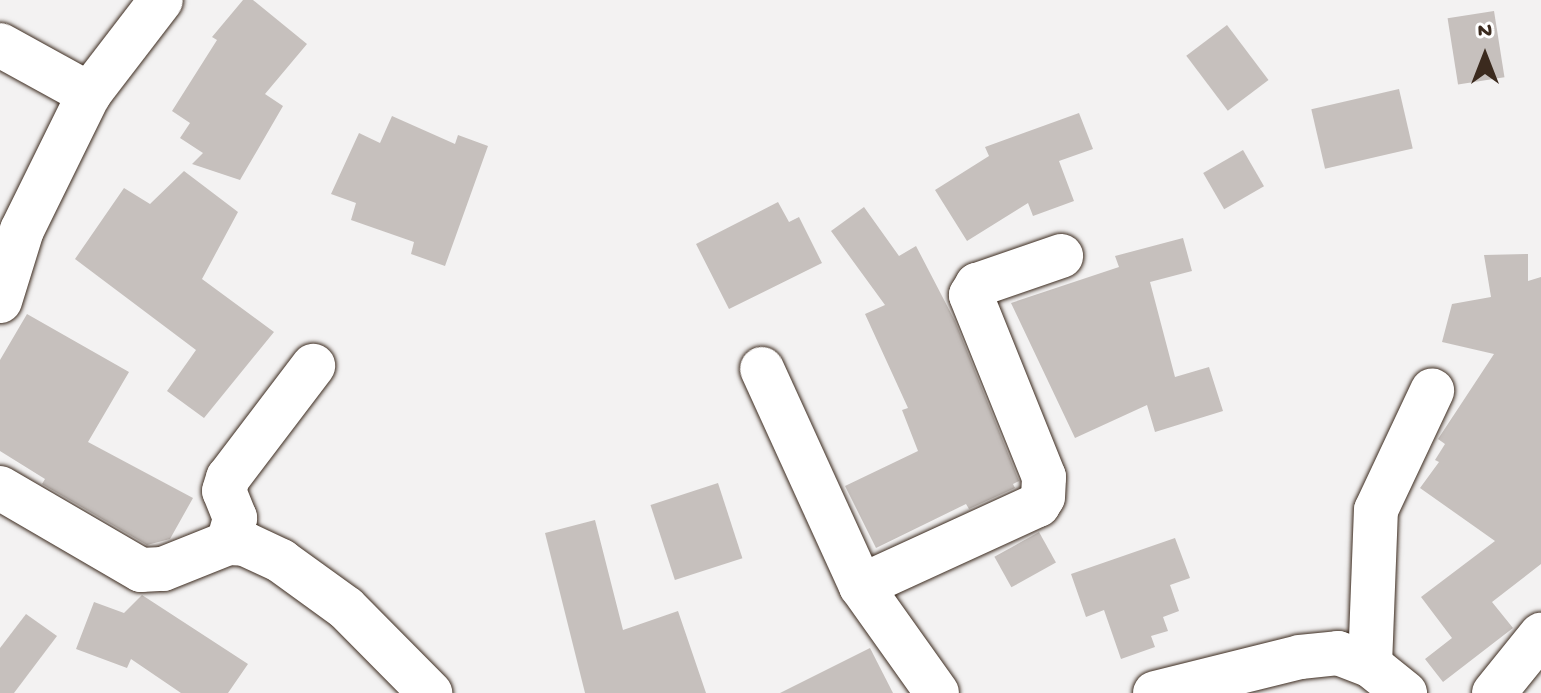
<!DOCTYPE html>
<style>
body{margin:0}
#map{position:relative;width:1541px;height:693px;overflow:hidden;background:#f3f2f2;font-family:"Gochi Hand",sans-serif}
div>[style]{position:absolute}
.building>*{inset:0;background:#c6c0bd;transform-origin:0 0}
.roads{filter:drop-shadow(0 0 2px #3b2a1e) drop-shadow(0 0 2px #3b2a1e)}
.minor>*{height:44px;margin:-22px;padding:0 22px;transform-origin:22px;border-radius:22px;background:#fff}
span{translate:-50% -50%;white-space:nowrap;text-align:center;line-height:1.15;-webkit-text-stroke:6px #fff;paint-order:stroke}
.north{position:absolute;left:1445px;top:16px;width:80px;height:80px;-webkit-text-stroke:6px #fff;paint-order:stroke;rotate:0deg;font-size:22px;font-weight:700;line-height:32px;text-align:center;color:#3b2a1e}
.north::after{content:'';display:block;margin:auto;width:28px;height:36px;background:#3b2a1e;clip-path:polygon(50% 0,100% 100%,50% 72%,0 100%)}
</style>
<div id="map">
<div class="building">
<div style="clip-path:polygon(243px 0,253px 0,307px 44px,265px 94px,283px 106px,240px 180px,192px 164px,203px 153px,180px 138px,190px 123px,172px 111px,217px 40px,212px 37px)"></div>
<div style="left:1494px;top:11px;width:67px;height:47px;rotate:81deg"></div>
<div style="left:1227px;top:25px;width:69px;height:51px;rotate:53deg"></div>
<div style="left:1399px;top:89px;width:61px;height:90px;rotate:77deg"></div>
<div style="clip-path:polygon(1079px 113px,1093px 149px,1059px 161px,1074px 201px,1033px 216px,1028px 203px,967px 241px,935px 190px,989px 156px,985px 147px)"></div>
<div style="clip-path:polygon(392px 116px,455px 144px,458px 135px,488px 146px,445px 266px,411px 254px,414px 242px,351px 220px,356px 203px,331px 194px,359px 133px,380px 143px)"></div>
<div style="left:1243px;top:150px;width:42px;height:46px;rotate:60deg"></div>
<div style="clip-path:polygon(184px 171px,238px 212px,202px 279px,274px 332px,204px 418px,167px 391px,196px 350px,75px 259px,124px 188px,150px 204px)"></div>
<div style="clip-path:polygon(778px 202px,789px 222px,799px 217px,822px 263px,729px 309px,696px 244px)"></div>
<div style="clip-path:polygon(864px 207px,899px 256px,916px 246px,955px 321px,1019px 481px,1013px 484px,1015px 488px,969px 509px,966px 504px,876px 548px,845px 486px,918px 451px,902px 410px,908px 408px,865px 314px,885px 305px,831px 231px)"></div>
<div style="clip-path:polygon(1183px 238px,1192px 271px,1150px 282px,1175px 377px,1209px 367px,1223px 411px,1155px 432px,1147px 405px,1075px 438px,1011px 303px,1119px 267px,1115px 256px)"></div>
<div style="clip-path:polygon(1528px 254px,1528px 281px,1541px 277px,1541px 564px,1492px 602px,1513px 628px,1443px 682px,1425px 659px,1452px 638px,1421px 597px,1495px 541px,1420px 488px,1439px 462px,1435px 460px,1445px 444px,1438px 439px,1494px 354px,1442px 342px,1452px 304px,1491px 297px,1484px 255px)"></div>
<div style="clip-path:polygon(27px 314px,129px 372px,88px 442px,193px 498px,170px 539px,147px 545px,42px 484px,45px 479px,0 451px,0 360px)"></div>
<div style="left:718px;top:483px;width:79px;height:71px;rotate:72deg"></div>
<div style="clip-path:polygon(595px 520px,623px 630px,678px 611px,706px 693px,585px 693px,545px 533px)"></div>
<div style="left:1039px;top:532px;width:35px;height:51px;rotate:61deg"></div>
<div style="clip-path:polygon(1175px 538px,1190px 578px,1170px 585px,1179px 611px,1163px 617px,1168px 631px,1151px 636px,1155px 647px,1121px 659px,1104px 610px,1086px 617px,1071px 574px)"></div>
<div style="clip-path:polygon(142px 595px,248px 664px,228px 693px,181px 693px,131px 659px,127px 668px,76px 649px,94px 602px,124px 613px)"></div>
<div style="clip-path:polygon(26px 614px,57px 636px,14px 693px,0 693px,0 648px)"></div>
<div style="clip-path:polygon(870px 648px,893px 693px,780px 693px)"></div>
</div>
<div class="roads">
<div class="minor">
<div style="left:0;top:45px;width:102px;rotate:28.8deg"></div>
<div style="left:0;top:301px;width:74px;rotate:-72.8deg"></div>
<div style="left:22px;top:230px;width:152px;rotate:-63.8deg"></div>
<div style="left:89px;top:94px;width:118px;rotate:-52.5deg"></div>
<div style="left:762px;top:369px;width:239px;rotate:65.5deg"></div>
<div style="left:861px;top:586px;width:131px;rotate:54.6deg"></div>
<div style="left:0;top:488px;width:163px;rotate:30.2deg"></div>
<div style="left:141px;top:570px;width:22px;rotate:-3deg"></div>
<div style="left:163px;top:569px;width:70px;rotate:-21.8deg"></div>
<div style="left:228px;top:543px;width:17px;rotate:3deg"></div>
<div style="left:245px;top:544px;width:40px;rotate:25deg"></div>
<div style="left:281px;top:561px;width:80px;rotate:35.9deg"></div>
<div style="left:346px;top:608px;width:120px;rotate:45.3deg"></div>
<div style="left:228px;top:543px;width:26px;rotate:-74deg"></div>
<div style="left:235px;top:518px;width:29px;rotate:-112deg"></div>
<div style="left:224px;top:491px;width:14px;rotate:-73deg"></div>
<div style="left:228px;top:478px;width:141px;rotate:-52.8deg"></div>
<div style="left:861px;top:586px;width:195px;rotate:-24.6deg"></div>
<div style="left:1038px;top:505px;width:9px;rotate:-58deg"></div>
<div style="left:1043px;top:497px;width:20px;rotate:-87deg"></div>
<div style="left:1044px;top:477px;width:196px;rotate:-111.9deg"></div>
<div style="left:971px;top:295px;width:12px;rotate:-59deg"></div>
<div style="left:977px;top:285px;width:89px;rotate:-19deg"></div>
<div style="left:1370px;top:665px;width:155px;rotate:-87.8deg"></div>
<div style="left:1376px;top:510px;width:132px;rotate:-64.8deg"></div>
<div style="left:1155px;top:693px;width:149px;rotate:-13.9deg"></div>
<div style="left:1300px;top:657px;width:38px;rotate:-6deg"></div>
<div style="left:1338px;top:653px;width:34px;rotate:21deg"></div>
<div style="left:1370px;top:665px;width:45px;rotate:38.7deg"></div>
<div style="left:1494px;top:693px;width:75px;rotate:-51deg"></div>
</div>
</div>
<div class="north">N</div>
</div>
